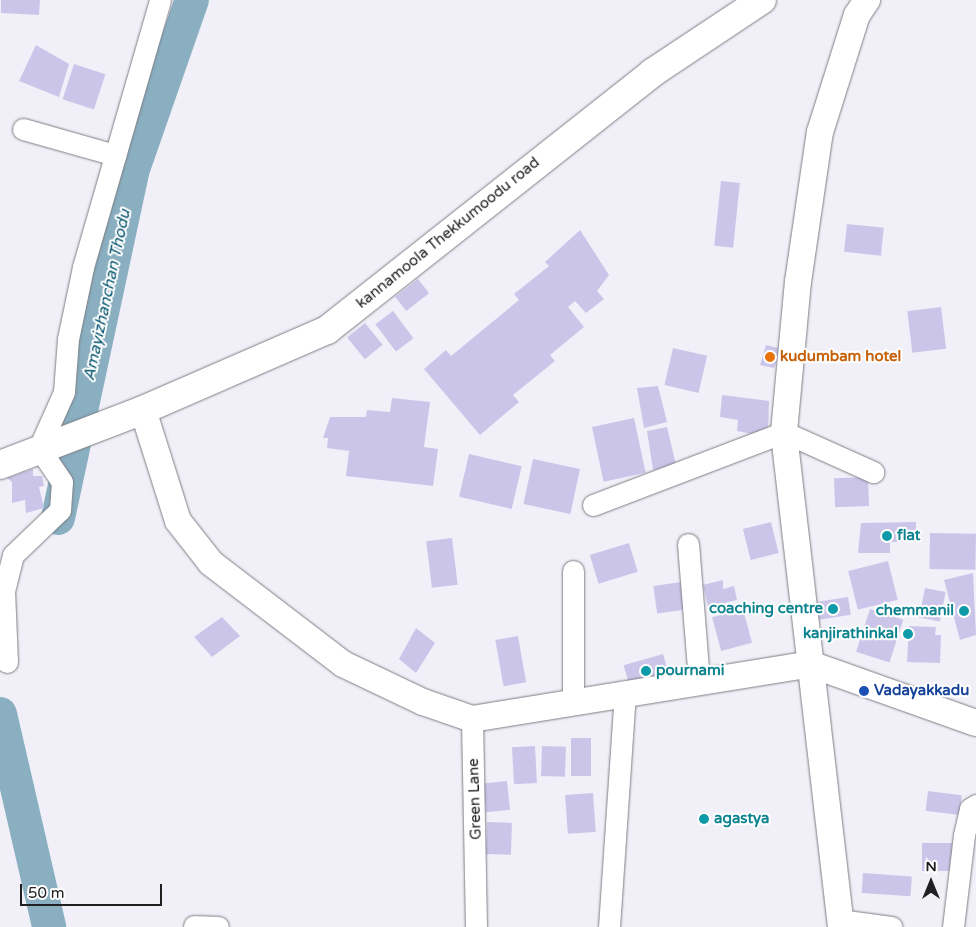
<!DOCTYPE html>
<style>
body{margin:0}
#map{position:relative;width:976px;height:927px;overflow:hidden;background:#f1f0f8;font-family:"Varela Round",sans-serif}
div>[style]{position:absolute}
.river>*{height:34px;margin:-17px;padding:0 17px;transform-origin:17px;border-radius:17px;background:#89afc0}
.building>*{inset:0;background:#cbc6e9;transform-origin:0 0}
.roads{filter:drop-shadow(0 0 1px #7e7d84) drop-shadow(0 0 1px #7e7d84)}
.minor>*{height:21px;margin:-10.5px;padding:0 10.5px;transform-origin:10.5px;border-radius:10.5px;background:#fff}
.tertiary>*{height:26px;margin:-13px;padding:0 13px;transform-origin:13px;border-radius:13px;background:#fff}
.secondary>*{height:28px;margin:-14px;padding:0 14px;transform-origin:14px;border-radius:14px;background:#fff}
.dots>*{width:14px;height:14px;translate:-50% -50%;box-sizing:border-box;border:2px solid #fff;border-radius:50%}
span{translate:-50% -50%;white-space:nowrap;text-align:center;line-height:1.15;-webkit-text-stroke:4px #fff;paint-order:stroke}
.street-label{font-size:15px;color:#202023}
.food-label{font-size:15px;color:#c56008;font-weight:700}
.left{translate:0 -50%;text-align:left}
.culture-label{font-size:15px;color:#0d838f;font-weight:700}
.right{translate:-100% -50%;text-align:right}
.transit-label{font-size:15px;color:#164399;font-weight:700}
.water-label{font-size:16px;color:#03536c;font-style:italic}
.north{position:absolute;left:906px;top:857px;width:50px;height:50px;-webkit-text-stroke:4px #fff;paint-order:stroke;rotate:0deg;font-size:14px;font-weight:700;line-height:20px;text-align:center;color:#202023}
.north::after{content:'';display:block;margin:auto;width:18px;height:22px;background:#202023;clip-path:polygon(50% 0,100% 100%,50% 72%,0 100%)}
.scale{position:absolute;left:20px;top:884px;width:142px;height:22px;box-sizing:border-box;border:2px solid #202023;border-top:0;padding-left:6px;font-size:15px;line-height:18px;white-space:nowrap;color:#202023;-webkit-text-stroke:4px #fff;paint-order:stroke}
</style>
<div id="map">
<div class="river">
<div style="left:58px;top:518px;width:354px;rotate:-77.9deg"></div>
<div style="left:132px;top:172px;width:182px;rotate:-70.8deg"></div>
<div style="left:0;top:714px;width:219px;rotate:77deg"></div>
</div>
<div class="building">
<div style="clip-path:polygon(1px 0,40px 0,39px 15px,1px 13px)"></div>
<div style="clip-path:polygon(36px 45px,69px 64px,59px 97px,19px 81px)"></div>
<div style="left:74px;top:64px;width:33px;height:37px;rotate:18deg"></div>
<div style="left:721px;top:181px;width:19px;height:65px;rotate:6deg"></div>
<div style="left:847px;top:224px;width:37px;height:28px;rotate:6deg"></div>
<div style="clip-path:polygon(580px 230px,609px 275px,597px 291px,604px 299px,586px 313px,575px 301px,568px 307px,584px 327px,550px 355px,555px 361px,513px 395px,519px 402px,480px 435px,424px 369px,446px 350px,451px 356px,519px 300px,514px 294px,549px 266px,545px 262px)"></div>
<div style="left:418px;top:279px;width:18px;height:29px;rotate:52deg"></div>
<div style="left:941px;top:307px;width:42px;height:34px;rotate:83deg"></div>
<div style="left:393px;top:311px;width:34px;height:22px;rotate:53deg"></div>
<div style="left:365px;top:323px;width:28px;height:23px;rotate:51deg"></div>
<div style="clip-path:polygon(766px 345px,782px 349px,774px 368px,760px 365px)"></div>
<div style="left:673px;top:348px;width:35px;height:38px;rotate:13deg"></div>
<div style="clip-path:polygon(658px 386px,667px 422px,644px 428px,637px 388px)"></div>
<div style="clip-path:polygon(722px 395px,769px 401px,768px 437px,737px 431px,738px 420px,720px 417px)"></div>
<div style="clip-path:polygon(392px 398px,430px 402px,424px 447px,438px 449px,433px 486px,346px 476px,349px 451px,327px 448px,328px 438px,323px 438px,330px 417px,366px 417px,367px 410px,390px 412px)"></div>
<div style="left:634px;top:418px;width:56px;height:43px;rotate:78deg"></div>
<div style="clip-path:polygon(667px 427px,676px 465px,653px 470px,647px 431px)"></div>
<div style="left:469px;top:454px;width:54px;height:44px;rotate:13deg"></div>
<div style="left:533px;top:459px;width:48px;height:46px;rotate:12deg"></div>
<div style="clip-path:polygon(33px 469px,33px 476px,42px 476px,44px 486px,39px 487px,44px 508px,26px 513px,25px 500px,12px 503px,12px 482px,7px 478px)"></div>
<div style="left:868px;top:477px;width:29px;height:34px;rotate:88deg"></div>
<div style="left:771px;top:522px;width:32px;height:29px;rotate:76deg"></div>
<div style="clip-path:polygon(916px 522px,916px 542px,890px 542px,890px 553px,858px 553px,861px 523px)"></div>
<div style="left:930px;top:533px;width:46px;height:36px;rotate:1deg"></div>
<div style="left:452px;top:538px;width:47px;height:26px;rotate:83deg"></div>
<div style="left:629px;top:543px;width:30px;height:41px;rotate:73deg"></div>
<div style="left:888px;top:561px;width:40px;height:41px;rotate:76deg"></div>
<div style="clip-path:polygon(973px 573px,976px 635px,960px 640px,944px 580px)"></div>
<div style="clip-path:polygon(723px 580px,723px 589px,734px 586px,737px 600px,708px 607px,703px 585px)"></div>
<div style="left:681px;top:582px;width:28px;height:28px;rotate:82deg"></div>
<div style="left:925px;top:588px;width:21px;height:30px;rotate:11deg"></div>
<div style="left:848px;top:597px;width:18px;height:34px;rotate:81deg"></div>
<div style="left:743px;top:609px;width:35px;height:32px;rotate:75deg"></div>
<div style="left:870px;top:609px;width:35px;height:45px;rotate:18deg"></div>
<div style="clip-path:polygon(222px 617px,240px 636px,212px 657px,194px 637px)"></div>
<div style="clip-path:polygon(909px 626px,936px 627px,935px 635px,941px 635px,940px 663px,907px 662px)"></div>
<div style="clip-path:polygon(416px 628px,435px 643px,416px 673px,399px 659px)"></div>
<div style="left:518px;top:636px;width:47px;height:23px;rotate:80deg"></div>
<div style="left:663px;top:654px;width:25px;height:41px;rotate:74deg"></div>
<div style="left:591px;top:738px;width:38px;height:20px;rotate:90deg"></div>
<div style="left:535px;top:746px;width:37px;height:23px;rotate:87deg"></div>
<div style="left:542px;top:746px;width:24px;height:30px;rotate:2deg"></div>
<div style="left:507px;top:781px;width:29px;height:24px;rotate:84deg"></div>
<div style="left:928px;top:791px;width:34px;height:20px;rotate:7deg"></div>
<div style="left:593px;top:793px;width:39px;height:28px;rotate:86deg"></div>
<div style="left:487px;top:822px;width:25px;height:32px;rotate:2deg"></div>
<div style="left:922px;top:843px;width:30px;height:28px"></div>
<div style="left:863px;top:873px;width:49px;height:20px;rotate:4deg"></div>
</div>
<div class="roads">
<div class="minor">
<div style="left:23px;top:129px;width:96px;rotate:15.8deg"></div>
<div style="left:593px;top:505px;width:204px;rotate:-20.9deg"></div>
<div style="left:784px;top:432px;width:98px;rotate:24.2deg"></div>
<div style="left:688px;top:544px;width:138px;rotate:85.4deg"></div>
<div style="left:573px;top:571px;width:131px;rotate:90deg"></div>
<div style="left:7px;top:662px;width:71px;rotate:-92.4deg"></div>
<div style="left:4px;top:591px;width:37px;rotate:-76deg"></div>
<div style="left:13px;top:555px;width:65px;rotate:-43.8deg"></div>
<div style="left:60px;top:510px;width:28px;rotate:-86deg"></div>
<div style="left:62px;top:482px;width:41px;rotate:-124.1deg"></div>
<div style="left:39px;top:448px;width:61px;rotate:-65.9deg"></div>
<div style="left:64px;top:392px;width:53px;rotate:-85.7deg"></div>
<div style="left:68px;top:339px;width:74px;rotate:-78.2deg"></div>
<div style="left:83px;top:267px;width:278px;rotate:-73.9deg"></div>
<div style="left:472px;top:719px;width:208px;rotate:88.9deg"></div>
<div style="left:840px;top:920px;width:52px;rotate:7.7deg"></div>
<div style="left:194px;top:926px;width:24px;rotate:2deg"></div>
<div style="left:609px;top:927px;width:234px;rotate:-86.1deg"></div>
<div style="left:953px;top:927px;width:93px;rotate:-83.2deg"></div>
<div style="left:964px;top:835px;width:27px;rotate:-77deg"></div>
<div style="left:970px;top:809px;width:7px;rotate:-34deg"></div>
</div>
<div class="tertiary">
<div style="left:143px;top:410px;width:116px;rotate:72.5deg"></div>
<div style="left:178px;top:521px;width:53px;rotate:51.8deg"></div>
<div style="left:211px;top:563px;width:166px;rotate:37.4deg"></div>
<div style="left:343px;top:664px;width:89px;rotate:25.4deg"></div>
<div style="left:423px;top:702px;width:52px;rotate:19.1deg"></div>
<div style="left:472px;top:719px;width:342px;rotate:-9.2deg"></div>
<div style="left:810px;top:664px;width:176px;rotate:19.6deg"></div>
<div style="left:841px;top:927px;width:498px;rotate:-96.6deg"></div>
<div style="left:784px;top:432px;width:151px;rotate:-84.7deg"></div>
<div style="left:798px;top:282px;width:152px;rotate:-81.7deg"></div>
<div style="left:820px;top:132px;width:123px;rotate:-72.5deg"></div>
<div style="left:857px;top:15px;width:18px;rotate:-56deg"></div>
</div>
<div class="secondary">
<div style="left:0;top:465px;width:153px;rotate:-21deg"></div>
<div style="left:143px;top:410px;width:201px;rotate:-23.5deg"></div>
<div style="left:327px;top:330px;width:414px;rotate:-38.3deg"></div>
<div style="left:652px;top:73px;width:132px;rotate:-33.6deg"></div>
</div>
</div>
<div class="dots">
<div style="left:770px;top:357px;background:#e8710a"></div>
<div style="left:887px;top:536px;background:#0f9aa8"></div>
<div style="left:833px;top:609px;background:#0f9aa8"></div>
<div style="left:964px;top:611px;background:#0f9aa8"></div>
<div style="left:908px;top:634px;background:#0f9aa8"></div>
<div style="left:646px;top:671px;background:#0f9aa8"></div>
<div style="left:864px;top:691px;background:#1a4fb4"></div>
<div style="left:704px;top:819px;background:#0f9aa8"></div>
</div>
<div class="street-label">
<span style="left:448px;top:233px;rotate:-39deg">kannamoola Thekkumoodu road</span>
<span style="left:475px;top:799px;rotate:-92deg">Green Lane</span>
</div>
<div class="food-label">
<span class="left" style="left:780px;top:357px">kudumbam hotel</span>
</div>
<div class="culture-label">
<span class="left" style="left:897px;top:536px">flat</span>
<span class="right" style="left:823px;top:609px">coaching centre</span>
<span class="right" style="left:954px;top:611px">chemmanil</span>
<span class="right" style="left:898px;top:634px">kanjirathinkal</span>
<span class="left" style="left:656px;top:671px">pournami</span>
<span class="left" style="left:714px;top:819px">agastya</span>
</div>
<div class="transit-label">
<span class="left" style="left:874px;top:691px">Vadayakkadu</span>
</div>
<div class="water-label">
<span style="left:107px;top:295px;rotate:-78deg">Amayizhanchan Thodu</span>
</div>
<div class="north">N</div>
<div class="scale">50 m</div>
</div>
